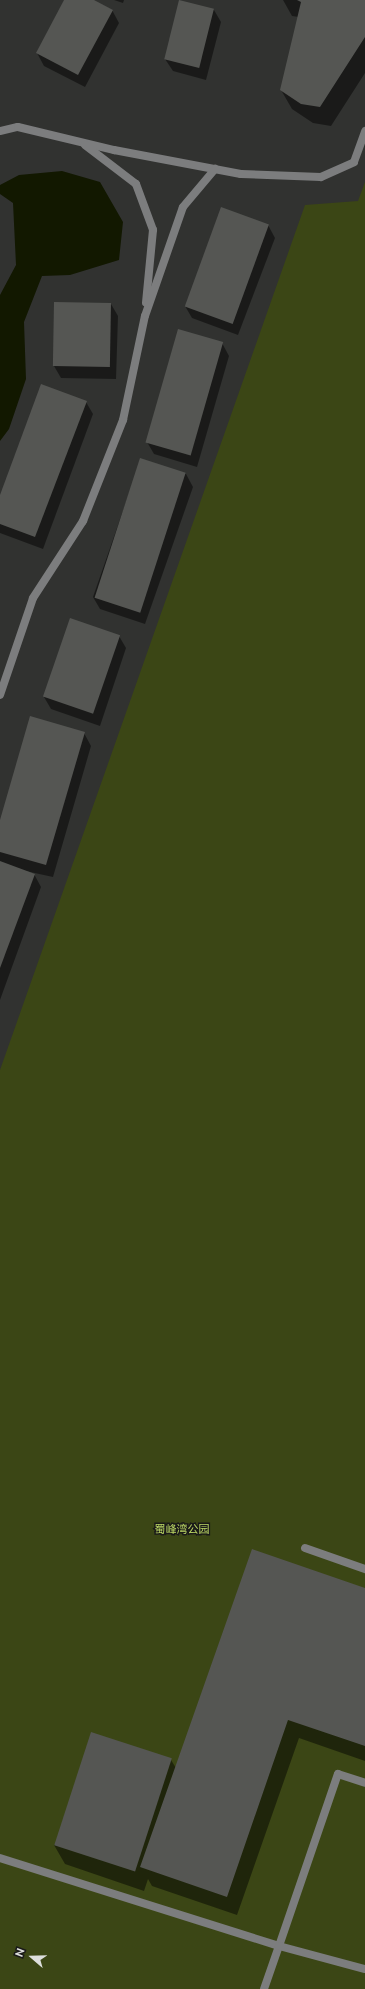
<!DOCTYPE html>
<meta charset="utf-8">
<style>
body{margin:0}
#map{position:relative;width:365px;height:1989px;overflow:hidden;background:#313230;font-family:Raleway,"Noto Sans SC",sans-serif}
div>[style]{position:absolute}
.green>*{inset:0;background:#3b4615}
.water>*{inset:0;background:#121800}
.shadow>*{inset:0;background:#0007}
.building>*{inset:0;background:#555653;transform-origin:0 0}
.lane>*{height:8px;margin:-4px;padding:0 4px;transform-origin:4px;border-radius:4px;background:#7c7d7e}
.street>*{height:8px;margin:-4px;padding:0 4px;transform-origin:4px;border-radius:4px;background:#7c7d7e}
span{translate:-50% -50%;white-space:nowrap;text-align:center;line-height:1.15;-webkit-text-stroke:3px #1a1a19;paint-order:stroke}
.park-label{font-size:11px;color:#bdd964}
.north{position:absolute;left:12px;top:1937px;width:40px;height:40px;-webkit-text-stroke:3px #1a1a19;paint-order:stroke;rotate:290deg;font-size:11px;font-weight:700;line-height:16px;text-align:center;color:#dddedc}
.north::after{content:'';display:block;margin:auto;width:14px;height:18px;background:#dddedc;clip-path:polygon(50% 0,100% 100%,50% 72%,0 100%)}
</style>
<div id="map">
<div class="green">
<div style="clip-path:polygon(365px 182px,365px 1989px,0 1989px,0 1070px,305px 205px,358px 201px)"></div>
</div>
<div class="water">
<div style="clip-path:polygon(62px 171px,100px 182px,123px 222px,119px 260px,70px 275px,42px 276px,24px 322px,26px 379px,9px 429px,0 441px,0 295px,16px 265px,13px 203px,0 194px,0 185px,19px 175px)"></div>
</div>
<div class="shadow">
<div style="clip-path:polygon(65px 0,92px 0,112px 10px,119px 23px,85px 87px,44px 66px,37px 53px)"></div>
<div style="clip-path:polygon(114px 0,124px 0,123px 3px)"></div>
<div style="clip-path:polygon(283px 0,365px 0,365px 73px,331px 126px,313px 123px,292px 109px,281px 90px,299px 17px,292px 16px)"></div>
<div style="clip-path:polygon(180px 2px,214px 10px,221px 22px,206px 80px,173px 71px,165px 59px)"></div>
<div style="clip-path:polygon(268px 225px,275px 238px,238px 335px,192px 318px,185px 306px)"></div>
<div style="clip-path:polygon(111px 304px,118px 316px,116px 379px,61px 378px,54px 366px)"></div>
<div style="clip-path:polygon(222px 343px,229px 356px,197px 467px,154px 454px,147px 442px)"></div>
<div style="clip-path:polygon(86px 402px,93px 414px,43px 549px,0 533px,0 498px)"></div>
<div style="clip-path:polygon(141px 459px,186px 474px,193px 487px,145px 624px,100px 609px,93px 597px)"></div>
<div style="clip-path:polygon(119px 636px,126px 648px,100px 726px,51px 709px,44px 697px)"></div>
<div style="clip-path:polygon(84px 733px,91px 746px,53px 877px,21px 870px,34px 874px,41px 887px,0 1000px,0 823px)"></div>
<div style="clip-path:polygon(365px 1589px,365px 1761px,299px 1738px,237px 1915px,152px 1886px,148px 1879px,144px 1891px,65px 1864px,54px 1845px,171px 1760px,176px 1768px)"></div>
</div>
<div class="building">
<div style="clip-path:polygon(64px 0,94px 0,113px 10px,78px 75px,36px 53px)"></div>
<div style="left:179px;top:0;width:36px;height:61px;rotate:14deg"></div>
<div style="clip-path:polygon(297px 0,365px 0,365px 37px,320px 107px,301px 104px,280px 90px,301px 2px)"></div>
<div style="left:221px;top:207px;width:51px;height:106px;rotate:20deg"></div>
<div style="left:54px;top:302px;width:57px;height:64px;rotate:1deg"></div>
<div style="left:178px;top:329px;width:47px;height:118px;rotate:16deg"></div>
<div style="clip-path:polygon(41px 384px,87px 401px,35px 537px,0 524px,0 495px)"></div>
<div style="left:140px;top:458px;width:48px;height:147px;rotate:18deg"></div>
<div style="left:70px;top:618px;width:53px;height:83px;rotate:19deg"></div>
<div style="clip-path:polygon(30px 716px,85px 732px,46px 865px,0 852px,0 820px)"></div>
<div style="clip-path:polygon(0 861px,35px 874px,0 968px)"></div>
<div style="clip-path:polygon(252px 1549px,365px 1588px,365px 1746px,288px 1720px,227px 1897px,140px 1867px)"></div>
<div style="left:91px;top:1732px;width:85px;height:119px;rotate:18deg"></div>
</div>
<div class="lane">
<div style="left:305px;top:1548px;width:64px;rotate:19.3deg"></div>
<div style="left:0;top:1858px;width:293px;rotate:17.5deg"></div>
<div style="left:279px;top:1946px;width:182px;rotate:-71.1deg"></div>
<div style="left:338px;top:1774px;width:28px;rotate:18deg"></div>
<div style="left:264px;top:1989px;width:46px;rotate:-70.8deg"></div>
<div style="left:279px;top:1946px;width:89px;rotate:15deg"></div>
</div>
<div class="street">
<div style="left:0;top:131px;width:18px;rotate:-13deg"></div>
<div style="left:18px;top:127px;width:99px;rotate:13.5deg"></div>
<div style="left:114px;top:150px;width:129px;rotate:10.7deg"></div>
<div style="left:241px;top:174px;width:80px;rotate:2.1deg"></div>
<div style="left:321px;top:177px;width:36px;rotate:-24deg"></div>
<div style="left:354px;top:162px;width:33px;rotate:-70deg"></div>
<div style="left:85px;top:145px;width:64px;rotate:37.4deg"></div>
<div style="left:136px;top:184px;width:49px;rotate:69.7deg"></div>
<div style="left:153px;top:230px;width:73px;rotate:95.5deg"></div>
<div style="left:0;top:695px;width:102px;rotate:-71.2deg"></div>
<div style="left:33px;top:598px;width:92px;rotate:-57deg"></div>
<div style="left:83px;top:521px;width:109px;rotate:-68.4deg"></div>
<div style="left:123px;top:420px;width:106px;rotate:-78.1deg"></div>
<div style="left:145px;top:316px;width:115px;rotate:-70.8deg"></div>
<div style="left:183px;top:207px;width:50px;rotate:-49.9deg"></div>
</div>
<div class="park-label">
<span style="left:182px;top:1530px">蜀峰湾公园</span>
</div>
<div class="north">N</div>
</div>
